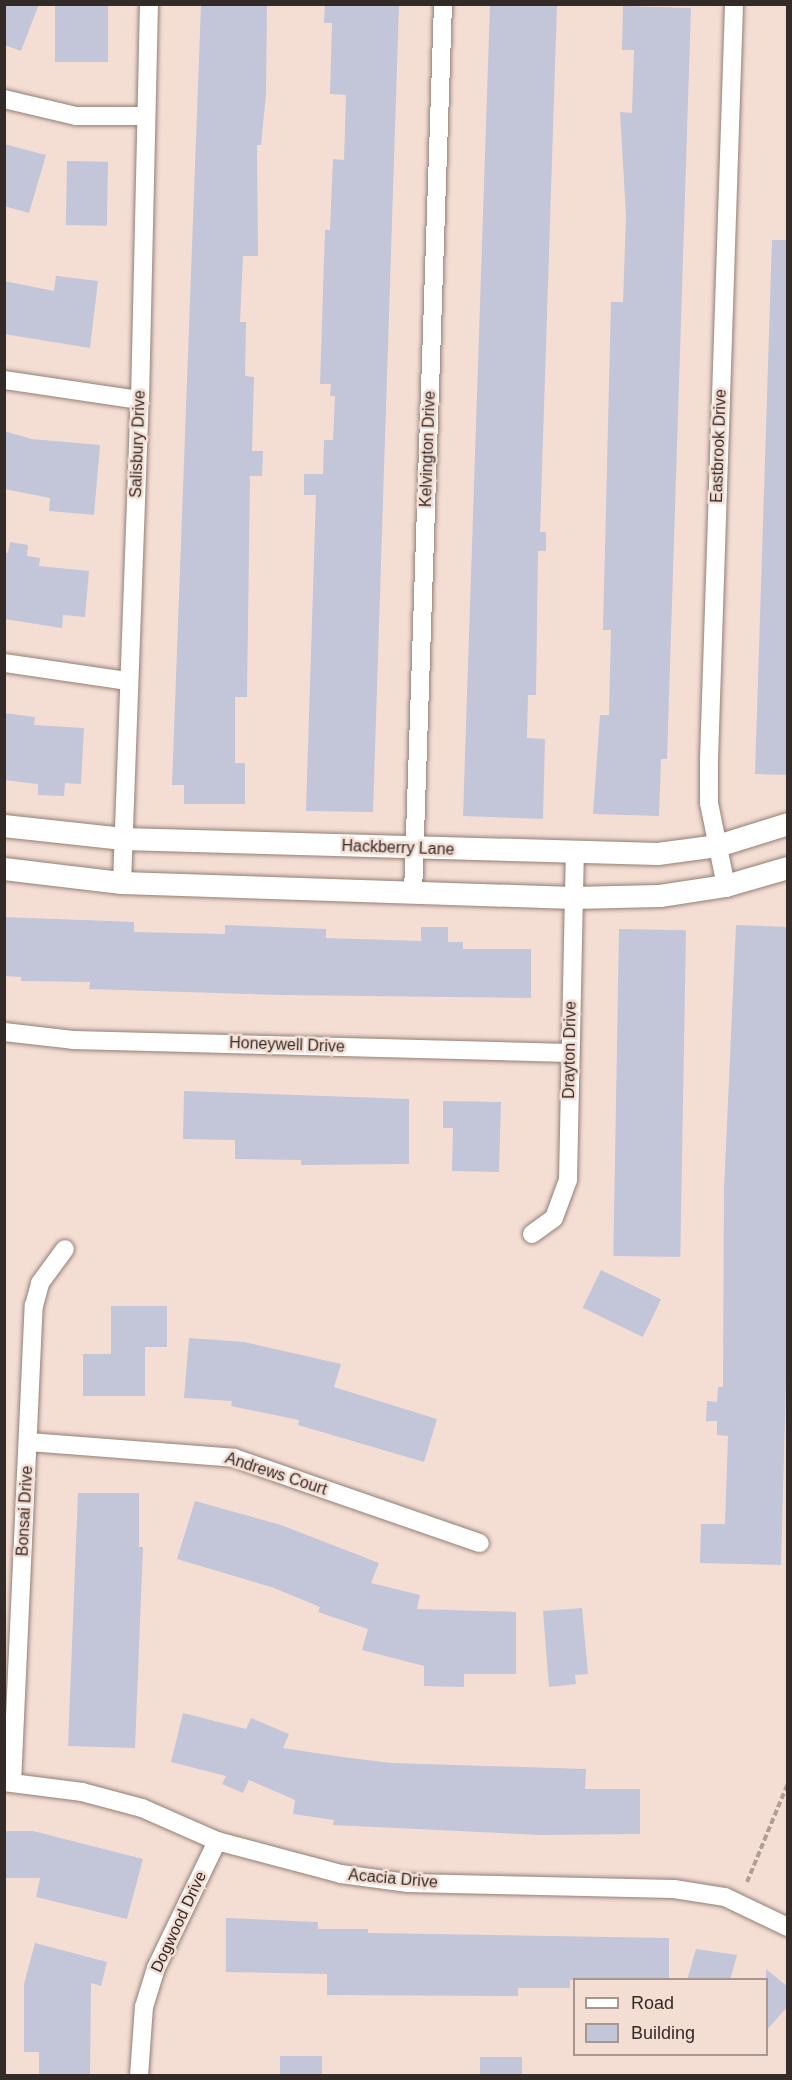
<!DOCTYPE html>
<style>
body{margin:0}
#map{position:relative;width:792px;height:2080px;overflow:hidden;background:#f4ded4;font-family:Helvetica,sans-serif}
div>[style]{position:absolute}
.building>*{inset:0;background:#c3c5d9;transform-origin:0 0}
.path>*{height:4px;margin-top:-2px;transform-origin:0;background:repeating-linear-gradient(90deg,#af9e96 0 6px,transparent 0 9px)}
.roads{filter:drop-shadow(0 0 2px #937f75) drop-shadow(0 0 2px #937f75)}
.minor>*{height:18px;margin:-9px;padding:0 9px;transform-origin:9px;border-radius:9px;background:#fff}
.tertiary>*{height:22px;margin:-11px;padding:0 11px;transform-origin:11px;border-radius:11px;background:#fff}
span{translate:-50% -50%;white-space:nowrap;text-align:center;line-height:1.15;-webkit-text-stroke:5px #f4ded4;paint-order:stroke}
.street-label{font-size:16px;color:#332b27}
.frame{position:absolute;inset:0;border:6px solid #332b27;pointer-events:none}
.legend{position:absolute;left:573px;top:1978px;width:195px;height:78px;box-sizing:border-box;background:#f4ded4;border:2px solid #a7968f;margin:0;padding:8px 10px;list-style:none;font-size:18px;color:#332b27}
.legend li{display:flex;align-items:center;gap:12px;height:30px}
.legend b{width:30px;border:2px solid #a7968f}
</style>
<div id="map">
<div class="building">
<div style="clip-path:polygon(4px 4px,39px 4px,21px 51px,4px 45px)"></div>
<div style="left:55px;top:4px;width:53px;height:58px"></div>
<div style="clip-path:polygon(201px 4px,267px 4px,266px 94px,261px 145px,257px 145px,258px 256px,243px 256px,240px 322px,246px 322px,245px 376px,254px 377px,252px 451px,263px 451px,262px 476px,250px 476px,247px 697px,235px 697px,235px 763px,245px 763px,245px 804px,184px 804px,184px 785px,172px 785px)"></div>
<div style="clip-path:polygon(325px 4px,399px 4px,373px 812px,306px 811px,316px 495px,304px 495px,304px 474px,323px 474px,324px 440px,333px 440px,335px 396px,330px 396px,331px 384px,320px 384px,325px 230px,330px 230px,333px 159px,344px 160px,346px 95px,330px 94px,332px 23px,324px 23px)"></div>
<div style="clip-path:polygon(490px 4px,557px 4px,540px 532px,546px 532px,546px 551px,538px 551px,536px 695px,528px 695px,527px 738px,545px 739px,543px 819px,463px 816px)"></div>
<div style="clip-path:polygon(623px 6px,691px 8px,667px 759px,661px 759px,659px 816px,593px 814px,600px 715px,609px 715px,611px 630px,603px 630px,611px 302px,623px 302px,626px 216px,620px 112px,632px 113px,634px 50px,622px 50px)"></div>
<div style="clip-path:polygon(4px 144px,46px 155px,29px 213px,4px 206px)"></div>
<div style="left:67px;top:161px;width:41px;height:64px;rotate:1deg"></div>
<div style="clip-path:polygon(772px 240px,788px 240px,788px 775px,755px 774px)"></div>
<div style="clip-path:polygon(56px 276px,98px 281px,90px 348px,4px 334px,4px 281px,54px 291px)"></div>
<div style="clip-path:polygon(4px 431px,32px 439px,100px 445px,94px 515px,49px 511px,50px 498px,4px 489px)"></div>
<div style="clip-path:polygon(10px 542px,28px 545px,27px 556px,40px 558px,39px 566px,89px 571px,85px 617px,63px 615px,62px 628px,4px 619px,4px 552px,8px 553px)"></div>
<div style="clip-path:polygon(4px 713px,35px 717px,34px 725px,84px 728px,81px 784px,65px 783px,64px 796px,38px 795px,38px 784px,4px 780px)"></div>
<div style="clip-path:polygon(4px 917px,134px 922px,134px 932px,225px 934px,225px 925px,326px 929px,326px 938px,421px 941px,421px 927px,448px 927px,448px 942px,463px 942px,463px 949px,531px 949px,531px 998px,282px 995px,89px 989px,90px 982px,21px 981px,21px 977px,4px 976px)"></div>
<div style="clip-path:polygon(736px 925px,788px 927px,788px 1308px,781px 1565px,700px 1563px,701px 1524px,725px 1524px,728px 1436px,717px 1435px,717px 1421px,706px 1421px,707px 1401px,717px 1402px,718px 1387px,723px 1387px,724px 1189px)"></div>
<div style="left:619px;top:929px;width:67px;height:327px;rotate:1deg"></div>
<div style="clip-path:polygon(184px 1091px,409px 1099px,409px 1164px,301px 1165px,301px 1160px,235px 1159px,235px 1140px,183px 1139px)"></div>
<div style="clip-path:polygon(443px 1101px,501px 1102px,499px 1172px,452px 1171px,453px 1128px,443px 1128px)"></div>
<div style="left:601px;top:1270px;width:67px;height:42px;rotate:26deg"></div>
<div style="clip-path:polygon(111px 1306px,167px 1306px,167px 1347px,145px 1347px,145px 1396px,83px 1396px,83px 1354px,111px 1354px)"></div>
<div style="clip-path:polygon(189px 1338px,244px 1342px,341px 1364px,334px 1387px,437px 1419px,424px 1462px,298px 1425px,299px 1420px,231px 1406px,232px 1401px,184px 1398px)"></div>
<div style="clip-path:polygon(78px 1493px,139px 1493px,139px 1547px,143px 1547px,135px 1748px,68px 1746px)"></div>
<div style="clip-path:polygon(195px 1501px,281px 1525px,379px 1563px,371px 1583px,420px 1595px,417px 1609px,516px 1612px,516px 1674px,464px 1674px,464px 1687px,424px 1686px,424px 1666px,362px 1650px,368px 1629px,318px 1612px,320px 1607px,274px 1588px,177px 1559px)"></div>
<div style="clip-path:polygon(582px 1608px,588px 1674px,575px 1675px,576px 1684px,549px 1687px,543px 1611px)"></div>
<div style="clip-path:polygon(183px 1713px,246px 1729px,251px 1718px,289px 1734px,283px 1748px,342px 1757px,391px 1763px,586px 1769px,585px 1789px,640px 1789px,640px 1834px,541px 1835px,333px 1825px,334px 1820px,293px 1814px,295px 1800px,249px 1780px,243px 1793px,222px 1784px,226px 1776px,171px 1762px)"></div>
<div style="clip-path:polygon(4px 1831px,33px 1831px,143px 1859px,127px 1919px,36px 1897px,40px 1878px,4px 1878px)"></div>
<div style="clip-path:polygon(226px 1918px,318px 1922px,318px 1929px,368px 1929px,368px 1933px,669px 1938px,669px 1980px,570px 1980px,570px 1988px,518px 1988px,518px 1996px,327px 1995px,327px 1974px,226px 1972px)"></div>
<div style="clip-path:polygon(35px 1943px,107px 1962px,101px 1986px,91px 1983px,90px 2076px,39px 2076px,39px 2052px,24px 2052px,24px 1984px)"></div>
<div style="clip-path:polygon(696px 1949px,737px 1955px,730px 1980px,687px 1980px)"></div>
<div style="clip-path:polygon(766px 1969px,788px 1987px,788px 2006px,766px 2031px)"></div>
<div style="left:280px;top:2056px;width:42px;height:20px"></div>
<div style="left:480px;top:2057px;width:42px;height:19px"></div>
</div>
<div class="path">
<div style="left:747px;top:1882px;width:107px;rotate:-67.5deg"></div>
</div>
<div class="roads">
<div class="minor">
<div style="left:4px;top:99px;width:74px;rotate:13.3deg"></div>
<div style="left:76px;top:116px;width:68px"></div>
<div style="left:4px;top:380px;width:137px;rotate:8.4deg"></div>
<div style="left:4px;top:663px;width:125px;rotate:8.3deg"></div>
<div style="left:122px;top:883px;width:483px;rotate:-87.9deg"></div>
<div style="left:140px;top:400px;width:396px;rotate:-88.7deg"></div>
<div style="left:726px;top:886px;width:85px;rotate:-101.6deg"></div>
<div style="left:709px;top:803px;width:44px;rotate:-90deg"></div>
<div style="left:709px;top:759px;width:755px;rotate:-88.1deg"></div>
<div style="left:413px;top:894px;width:891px;rotate:-88.07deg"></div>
<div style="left:4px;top:1032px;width:69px;rotate:6.6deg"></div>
<div style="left:73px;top:1040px;width:497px;rotate:1.5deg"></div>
<div style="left:532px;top:1234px;width:27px;rotate:-36deg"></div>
<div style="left:554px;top:1218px;width:40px;rotate:-69.8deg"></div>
<div style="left:568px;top:1180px;width:328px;rotate:-88.8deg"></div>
<div style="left:28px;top:1442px;width:207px;rotate:4.4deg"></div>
<div style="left:234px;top:1458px;width:260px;rotate:19.1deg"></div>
<div style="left:4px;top:1782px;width:79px;rotate:7.3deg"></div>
<div style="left:82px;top:1792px;width:62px;rotate:14.9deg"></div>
<div style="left:142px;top:1808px;width:82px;rotate:23.7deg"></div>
<div style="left:217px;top:1841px;width:128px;rotate:14.9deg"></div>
<div style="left:341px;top:1874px;width:68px;rotate:7.7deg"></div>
<div style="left:408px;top:1883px;width:266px;rotate:1.3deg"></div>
<div style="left:674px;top:1889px;width:52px;rotate:8.9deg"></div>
<div style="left:725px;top:1897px;width:70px;rotate:25.5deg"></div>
<div style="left:12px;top:1783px;width:478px;rotate:-87.4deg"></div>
<div style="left:34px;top:1306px;width:24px;rotate:-75deg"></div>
<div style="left:40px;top:1283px;width:42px;rotate:-53.7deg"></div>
<div style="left:139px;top:2076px;width:69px;rotate:-85.9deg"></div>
<div style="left:144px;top:2007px;width:41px;rotate:-72.9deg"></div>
<div style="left:156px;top:1968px;width:141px;rotate:-64.3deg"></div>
</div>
<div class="tertiary">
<div style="left:4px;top:826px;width:120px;rotate:6.2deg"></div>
<div style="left:123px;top:839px;width:535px;rotate:1.61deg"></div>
<div style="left:658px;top:854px;width:61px;rotate:-7.6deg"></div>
<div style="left:718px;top:846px;width:73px;rotate:-17.4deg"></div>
<div style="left:4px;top:869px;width:119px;rotate:6.8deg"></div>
<div style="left:122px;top:883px;width:451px;rotate:1.9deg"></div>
<div style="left:573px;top:898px;width:87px;rotate:-1.3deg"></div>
<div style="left:660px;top:896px;width:67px;rotate:-8.6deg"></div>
<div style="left:726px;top:886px;width:65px;rotate:-16.2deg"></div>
</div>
</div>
<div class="street-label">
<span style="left:138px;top:444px;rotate:-88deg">Salisbury Drive</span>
<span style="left:719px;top:446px;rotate:-88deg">Eastbrook Drive</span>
<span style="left:428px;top:449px;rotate:-88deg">Kelvington Drive</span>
<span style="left:398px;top:848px;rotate:2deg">Hackberry Lane</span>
<span style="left:287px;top:1045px;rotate:2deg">Honeywell Drive</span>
<span style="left:570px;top:1050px;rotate:-89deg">Drayton Drive</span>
<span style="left:276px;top:1474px;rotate:18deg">Andrews Court</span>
<span style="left:25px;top:1511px;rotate:-87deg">Bonsai Drive</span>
<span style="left:393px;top:1879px;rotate:5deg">Acacia Drive</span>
<span style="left:179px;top:1922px;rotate:-65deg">Dogwood Drive</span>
</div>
<div class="frame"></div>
<ul class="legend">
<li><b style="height:8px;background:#fff"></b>Road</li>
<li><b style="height:16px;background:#c3c5d9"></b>Building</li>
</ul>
</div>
